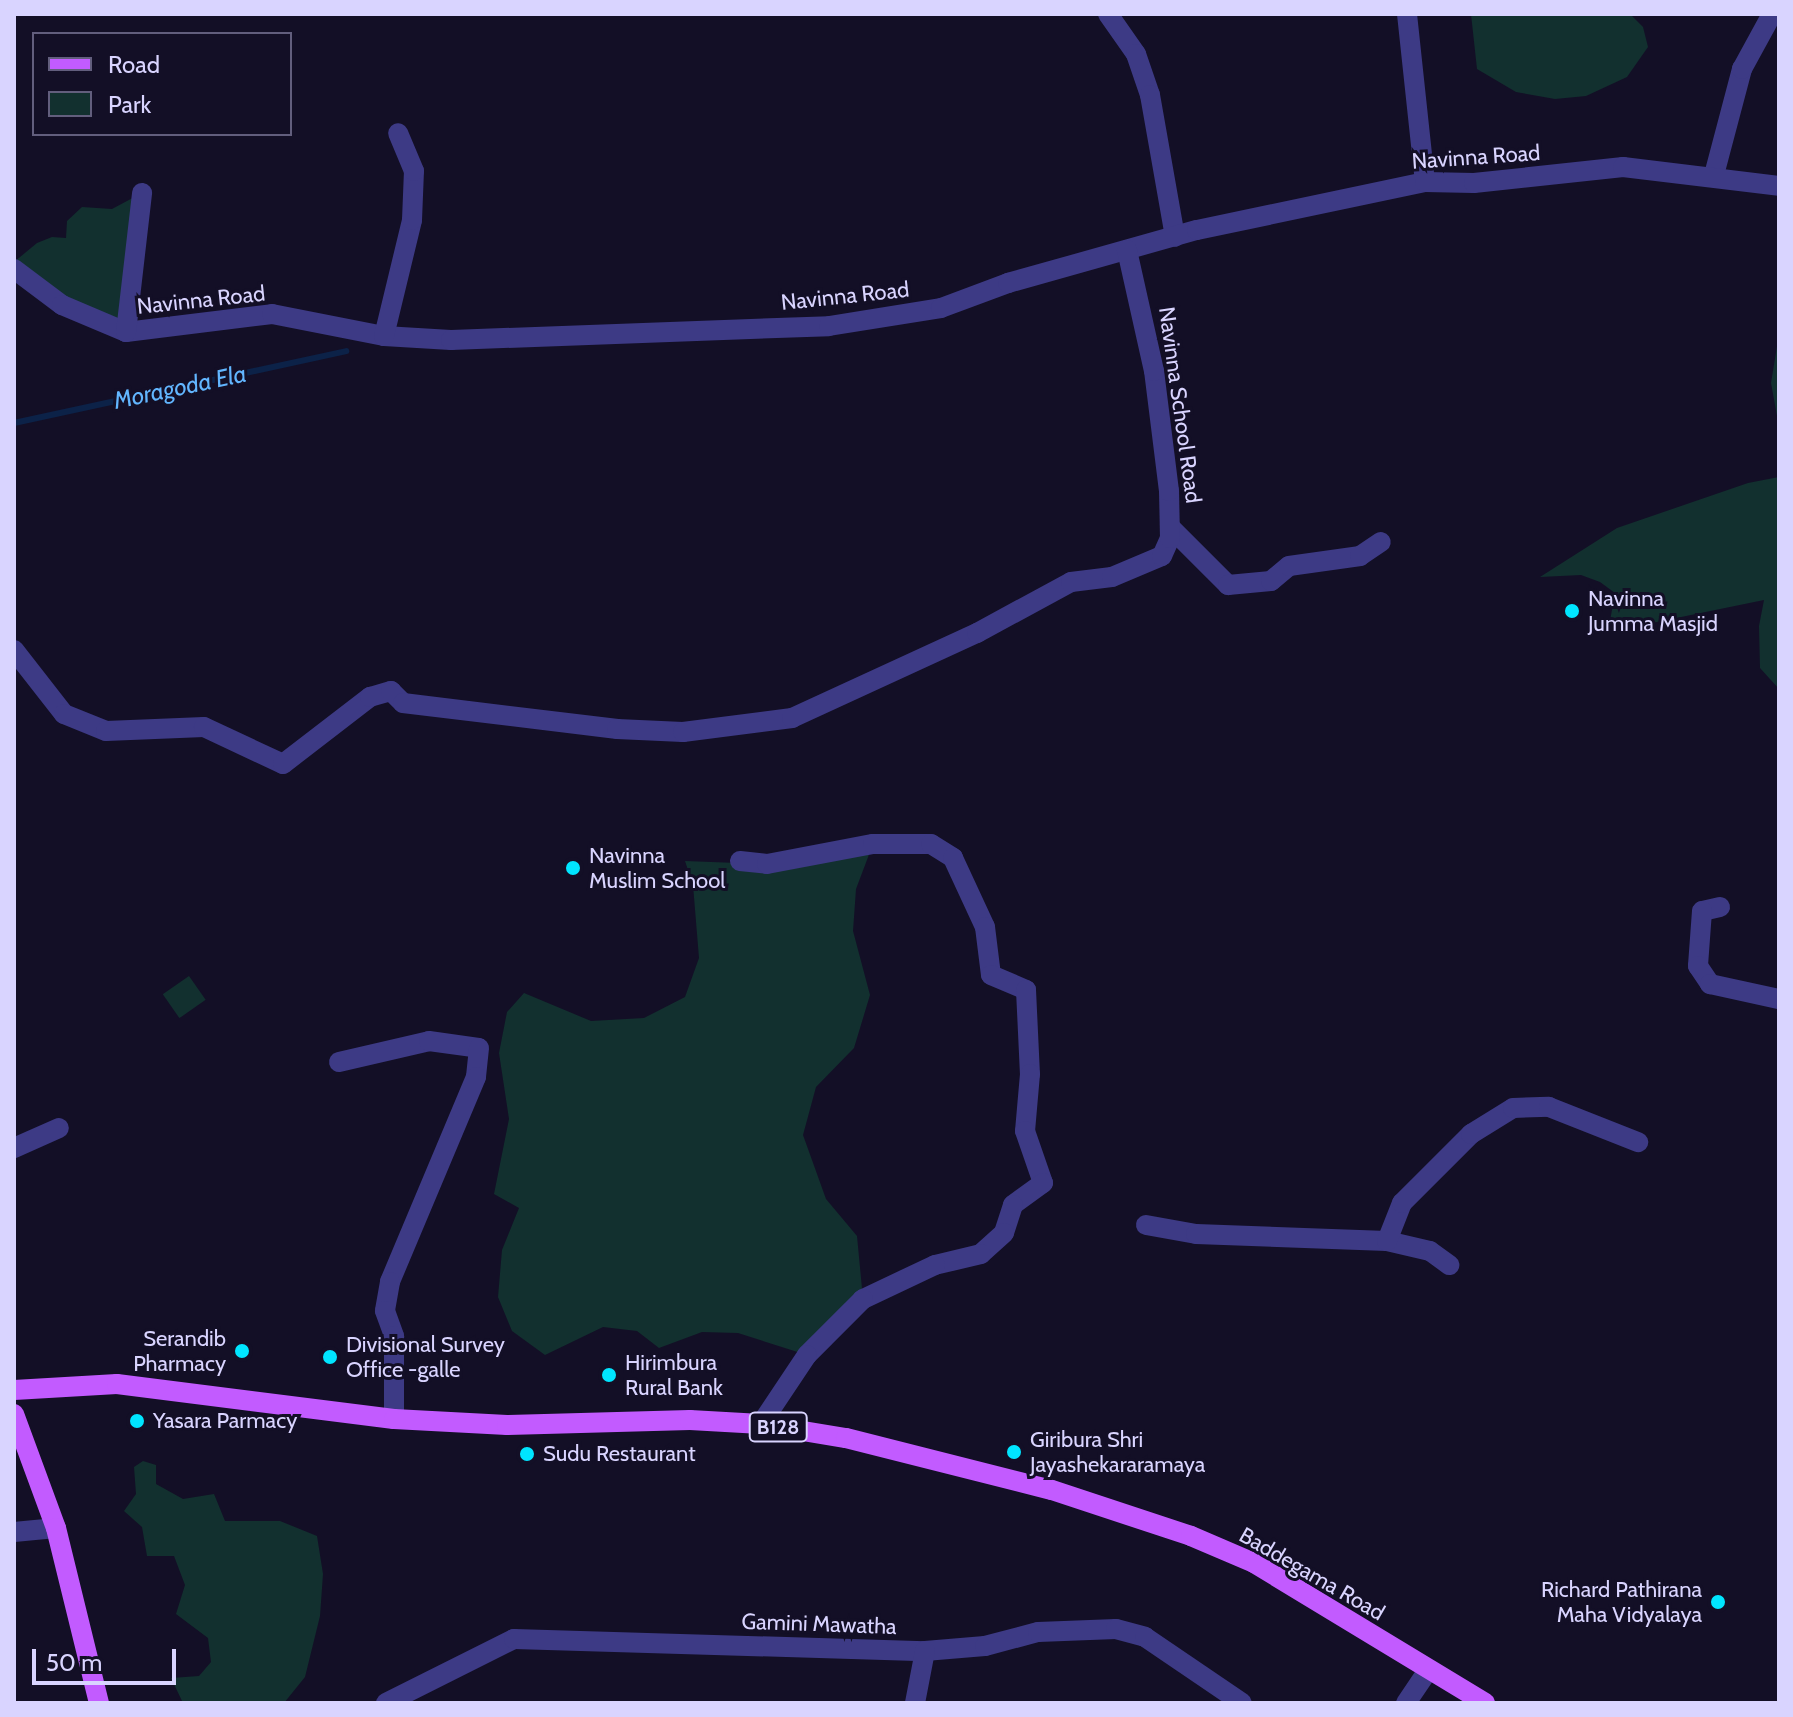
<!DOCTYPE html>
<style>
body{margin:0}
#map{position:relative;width:1793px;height:1717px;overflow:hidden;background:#130f26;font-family:Cabin,sans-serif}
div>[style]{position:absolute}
.green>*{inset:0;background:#12302f;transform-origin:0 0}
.stream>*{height:6px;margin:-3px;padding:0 3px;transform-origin:3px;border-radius:3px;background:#0c2248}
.minor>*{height:20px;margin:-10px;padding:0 10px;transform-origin:10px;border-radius:10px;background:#3d3a85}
.major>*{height:20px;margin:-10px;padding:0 10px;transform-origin:10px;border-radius:10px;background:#c25bff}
.dots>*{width:22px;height:22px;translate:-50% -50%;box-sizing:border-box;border:4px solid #130f26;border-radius:50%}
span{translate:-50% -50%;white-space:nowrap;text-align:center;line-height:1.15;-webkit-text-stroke:6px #130f26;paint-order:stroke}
.shield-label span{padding:2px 6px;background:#130f26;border:2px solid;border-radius:6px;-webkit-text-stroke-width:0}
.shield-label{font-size:20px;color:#d9d4ff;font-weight:700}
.street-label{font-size:22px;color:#d9d4ff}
.poi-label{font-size:22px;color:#d9d4ff}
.left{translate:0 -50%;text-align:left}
.right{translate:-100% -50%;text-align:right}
.water-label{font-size:24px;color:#62b6ff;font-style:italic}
.frame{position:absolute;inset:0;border:16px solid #d9d4ff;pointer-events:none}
.legend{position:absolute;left:32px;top:32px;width:260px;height:104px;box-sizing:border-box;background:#130f26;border:2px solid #625e7d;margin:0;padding:10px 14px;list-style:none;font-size:24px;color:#d9d4ff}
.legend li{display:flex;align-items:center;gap:16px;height:40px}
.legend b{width:40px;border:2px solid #625e7d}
.scale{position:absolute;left:32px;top:1649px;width:144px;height:36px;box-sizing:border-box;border:4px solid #d9d4ff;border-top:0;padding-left:10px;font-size:24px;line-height:28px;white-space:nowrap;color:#d9d4ff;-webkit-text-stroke:6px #130f26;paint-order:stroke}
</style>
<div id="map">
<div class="green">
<div style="clip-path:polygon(1471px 14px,1630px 14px,1643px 27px,1648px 47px,1627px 77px,1586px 96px,1555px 99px,1516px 92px,1477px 69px)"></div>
<div style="clip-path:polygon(142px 193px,126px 332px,86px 318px,14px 262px,37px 243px,52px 237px,66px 238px,67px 221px,82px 207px,112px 209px)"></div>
<div style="clip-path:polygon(1779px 334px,1779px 427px,1771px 383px)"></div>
<div style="clip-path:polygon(1779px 477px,1779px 689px,1760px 668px,1759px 626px,1764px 600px,1608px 632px,1615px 593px,1600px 582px,1581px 575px,1540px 577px,1617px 528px,1748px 483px)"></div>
<div style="clip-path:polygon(873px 844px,856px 889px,853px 931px,870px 995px,854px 1048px,816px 1087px,803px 1135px,826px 1199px,857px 1236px,863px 1299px,807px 1355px,738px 1333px,702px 1332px,659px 1348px,637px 1331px,603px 1327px,545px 1355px,512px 1331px,498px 1297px,502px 1250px,519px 1208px,494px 1194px,509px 1119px,499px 1053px,507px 1012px,524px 993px,591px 1021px,644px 1018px,685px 997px,699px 958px,693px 885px,685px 861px,767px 864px)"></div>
<div style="left:189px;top:976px;width:29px;height:32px;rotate:55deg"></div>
<div style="clip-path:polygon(143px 1461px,156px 1465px,156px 1484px,183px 1499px,214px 1494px,225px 1521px,280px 1521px,317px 1536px,323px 1574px,320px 1616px,305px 1677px,284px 1703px,183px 1703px,171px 1678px,199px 1676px,211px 1662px,208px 1638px,176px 1614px,185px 1585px,174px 1556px,147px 1556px,142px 1527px,124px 1511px,136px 1494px,134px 1467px)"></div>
</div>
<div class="stream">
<div style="left:14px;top:423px;width:340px;rotate:-12.2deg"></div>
</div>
<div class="minor">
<div style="left:1108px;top:14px;width:49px;rotate:55deg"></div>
<div style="left:1136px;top:54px;width:43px;rotate:71.1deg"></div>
<div style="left:1150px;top:95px;width:144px;rotate:80deg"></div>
<div style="left:1407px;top:14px;width:169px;rotate:83.9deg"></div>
<div style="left:1714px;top:175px;width:110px;rotate:-75.2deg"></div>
<div style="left:1742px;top:69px;width:63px;rotate:-61.4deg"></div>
<div style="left:14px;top:269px;width:60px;rotate:36.9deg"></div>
<div style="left:62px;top:305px;width:69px;rotate:22.9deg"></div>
<div style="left:126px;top:332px;width:147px;rotate:-7deg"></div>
<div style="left:272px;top:314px;width:114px;rotate:11.1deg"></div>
<div style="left:384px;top:336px;width:67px;rotate:3.4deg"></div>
<div style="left:451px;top:340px;width:378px;rotate:-2.1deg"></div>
<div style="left:829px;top:326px;width:113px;rotate:-9.1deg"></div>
<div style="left:941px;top:308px;width:72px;rotate:-20.5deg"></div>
<div style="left:1008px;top:283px;width:196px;rotate:-15.7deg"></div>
<div style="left:1197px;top:230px;width:233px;rotate:-11.9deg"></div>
<div style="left:1425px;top:182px;width:49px;rotate:1.2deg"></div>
<div style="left:1474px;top:183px;width:150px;rotate:-6.1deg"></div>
<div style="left:1623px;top:167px;width:157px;rotate:6.9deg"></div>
<div style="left:126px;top:332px;width:140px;rotate:-83.4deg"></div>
<div style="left:384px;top:336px;width:119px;rotate:-76.4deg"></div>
<div style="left:412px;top:220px;width:49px;rotate:-87.7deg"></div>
<div style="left:414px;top:171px;width:41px;rotate:-112.8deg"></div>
<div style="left:1171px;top:528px;width:81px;rotate:45deg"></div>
<div style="left:1228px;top:585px;width:43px;rotate:-5.3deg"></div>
<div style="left:1271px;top:581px;width:23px;rotate:-40deg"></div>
<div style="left:1289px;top:566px;width:72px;rotate:-8deg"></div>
<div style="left:1360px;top:556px;width:25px;rotate:-34deg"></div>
<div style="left:14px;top:650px;width:81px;rotate:52deg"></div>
<div style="left:64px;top:714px;width:45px;rotate:22deg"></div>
<div style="left:106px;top:731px;width:98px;rotate:-2.3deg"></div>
<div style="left:204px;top:727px;width:87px;rotate:25.1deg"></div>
<div style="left:283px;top:764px;width:110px;rotate:-37.6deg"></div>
<div style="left:370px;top:697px;width:22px;rotate:-16deg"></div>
<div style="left:391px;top:691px;width:17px;rotate:45deg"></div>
<div style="left:403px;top:703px;width:216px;rotate:6.9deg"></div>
<div style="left:617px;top:729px;width:66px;rotate:2.6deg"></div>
<div style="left:683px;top:732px;width:110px;rotate:-7.3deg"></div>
<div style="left:792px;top:718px;width:204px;rotate:-24.7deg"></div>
<div style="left:977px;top:633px;width:107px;rotate:-28.5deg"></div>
<div style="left:1071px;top:582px;width:41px;rotate:-7deg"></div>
<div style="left:1112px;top:577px;width:54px;rotate:-22.8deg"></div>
<div style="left:1162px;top:556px;width:20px;rotate:-66deg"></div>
<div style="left:1170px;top:538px;width:47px;rotate:-91.2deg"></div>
<div style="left:1169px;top:491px;width:121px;rotate:-97.1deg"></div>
<div style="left:1154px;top:371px;width:124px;rotate:-102.6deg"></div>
<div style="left:740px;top:861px;width:27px;rotate:6deg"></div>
<div style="left:767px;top:864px;width:108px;rotate:-10.7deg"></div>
<div style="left:873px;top:844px;width:58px"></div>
<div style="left:931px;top:844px;width:26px;rotate:32deg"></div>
<div style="left:953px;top:858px;width:76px;rotate:65.1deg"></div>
<div style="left:985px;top:927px;width:48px;rotate:82.9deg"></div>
<div style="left:991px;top:975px;width:38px;rotate:23deg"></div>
<div style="left:1026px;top:990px;width:84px;rotate:87.3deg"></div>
<div style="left:1030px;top:1074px;width:57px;rotate:95deg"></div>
<div style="left:1025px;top:1131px;width:55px;rotate:70.9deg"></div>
<div style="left:1043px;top:1183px;width:37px;rotate:144deg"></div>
<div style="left:1013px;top:1205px;width:29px;rotate:108deg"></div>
<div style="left:1004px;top:1233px;width:31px;rotate:138deg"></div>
<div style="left:981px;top:1254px;width:47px;rotate:166.6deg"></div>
<div style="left:935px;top:1265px;width:80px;rotate:154.7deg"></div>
<div style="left:863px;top:1299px;width:79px;rotate:135deg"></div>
<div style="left:807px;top:1355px;width:83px;rotate:123.7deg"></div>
<div style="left:1720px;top:907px;width:18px;rotate:167deg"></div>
<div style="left:1702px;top:911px;width:55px;rotate:94.2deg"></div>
<div style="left:1698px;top:966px;width:22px;rotate:56deg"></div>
<div style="left:1710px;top:984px;width:71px;rotate:12.3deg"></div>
<div style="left:339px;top:1062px;width:92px;rotate:-13.1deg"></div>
<div style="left:429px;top:1041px;width:50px;rotate:8deg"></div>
<div style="left:479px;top:1048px;width:29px;rotate:96deg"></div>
<div style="left:476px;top:1077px;width:222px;rotate:112.8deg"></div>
<div style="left:390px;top:1282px;width:29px;rotate:100deg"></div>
<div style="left:385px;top:1311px;width:27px;rotate:70deg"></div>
<div style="left:394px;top:1336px;width:83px;rotate:90deg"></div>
<div style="left:14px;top:1148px;width:49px;rotate:-24deg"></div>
<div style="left:1146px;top:1225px;width:51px;rotate:10.2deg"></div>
<div style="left:1196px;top:1234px;width:191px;rotate:2.1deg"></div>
<div style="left:1387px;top:1241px;width:44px;rotate:13.1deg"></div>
<div style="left:1430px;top:1251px;width:24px;rotate:36deg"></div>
<div style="left:1387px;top:1241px;width:41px;rotate:-68.5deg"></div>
<div style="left:1402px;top:1203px;width:98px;rotate:-45deg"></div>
<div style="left:1471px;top:1134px;width:49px;rotate:-31.8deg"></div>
<div style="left:1513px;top:1108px;width:36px;rotate:-2deg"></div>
<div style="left:1549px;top:1107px;width:96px;rotate:21.5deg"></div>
<div style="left:14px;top:1532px;width:42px;rotate:-5.4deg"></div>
<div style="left:386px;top:1703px;width:143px;rotate:-26.6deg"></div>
<div style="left:514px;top:1639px;width:411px;rotate:1.7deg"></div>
<div style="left:925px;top:1651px;width:60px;rotate:-4.8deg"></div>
<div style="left:985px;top:1646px;width:55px;rotate:-14.8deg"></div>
<div style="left:1038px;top:1632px;width:78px;rotate:-2.2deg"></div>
<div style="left:1116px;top:1629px;width:30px;rotate:15deg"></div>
<div style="left:1145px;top:1637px;width:117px;rotate:34.2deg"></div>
<div style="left:915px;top:1703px;width:53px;rotate:-79.1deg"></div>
<div style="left:1406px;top:1703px;width:37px;rotate:-56deg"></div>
</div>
<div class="major">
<div style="left:14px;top:1390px;width:103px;rotate:-3.3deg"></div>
<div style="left:117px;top:1384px;width:279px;rotate:7.2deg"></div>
<div style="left:394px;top:1419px;width:113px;rotate:3deg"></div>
<div style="left:507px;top:1425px;width:183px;rotate:-1.6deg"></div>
<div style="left:690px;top:1420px;width:71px;rotate:3.2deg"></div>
<div style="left:761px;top:1424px;width:86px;rotate:9.4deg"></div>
<div style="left:846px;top:1438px;width:212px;rotate:14.2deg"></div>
<div style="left:1052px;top:1490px;width:146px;rotate:18.3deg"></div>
<div style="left:1191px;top:1536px;width:69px;rotate:23.2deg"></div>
<div style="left:1254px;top:1563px;width:270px;rotate:31.2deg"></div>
<div style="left:14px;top:1414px;width:121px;rotate:69.8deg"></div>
<div style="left:56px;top:1528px;width:180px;rotate:76.2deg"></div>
</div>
<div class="dots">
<div style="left:1572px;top:611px;background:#00e5ff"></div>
<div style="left:573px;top:868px;background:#00e5ff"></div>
<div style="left:242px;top:1351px;background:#00e5ff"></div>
<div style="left:330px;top:1357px;background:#00e5ff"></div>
<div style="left:609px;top:1375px;background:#00e5ff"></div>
<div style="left:137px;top:1421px;background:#00e5ff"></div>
<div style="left:1014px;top:1452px;background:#00e5ff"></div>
<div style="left:527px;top:1454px;background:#00e5ff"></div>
<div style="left:1718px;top:1602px;background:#00e5ff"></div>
</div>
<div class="shield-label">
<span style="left:778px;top:1427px">B128</span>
</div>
<div class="street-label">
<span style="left:1476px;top:157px;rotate:-4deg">Navinna Road</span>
<span style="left:845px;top:296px;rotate:-6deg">Navinna Road</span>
<span style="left:201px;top:300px;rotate:-6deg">Navinna Road</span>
<span style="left:1180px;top:405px;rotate:82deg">Navinna School Road</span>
<span style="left:1312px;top:1574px;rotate:30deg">Baddegama Road</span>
<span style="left:819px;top:1624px;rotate:2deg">Gamini Mawatha</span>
</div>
<div class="poi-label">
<span class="left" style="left:1588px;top:611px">Navinna<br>Jumma Masjid</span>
<span class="left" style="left:589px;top:868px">Navinna<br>Muslim School</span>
<span class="right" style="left:226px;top:1351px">Serandib<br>Pharmacy</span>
<span class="left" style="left:346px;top:1357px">Divisional Survey<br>Office -galle</span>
<span class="left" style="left:625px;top:1375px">Hirimbura<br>Rural Bank</span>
<span class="left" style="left:153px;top:1421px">Yasara Parmacy</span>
<span class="left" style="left:1030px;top:1452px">Giribura Shri<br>Jayashekararamaya</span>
<span class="left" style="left:543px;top:1454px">Sudu Restaurant</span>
<span class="right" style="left:1702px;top:1602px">Richard Pathirana<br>Maha Vidyalaya</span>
</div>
<div class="water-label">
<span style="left:180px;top:387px;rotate:-12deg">Moragoda Ela</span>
</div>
<div class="frame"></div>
<ul class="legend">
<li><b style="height:10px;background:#c25bff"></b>Road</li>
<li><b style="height:22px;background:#12302f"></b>Park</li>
</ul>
<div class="scale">50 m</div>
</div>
